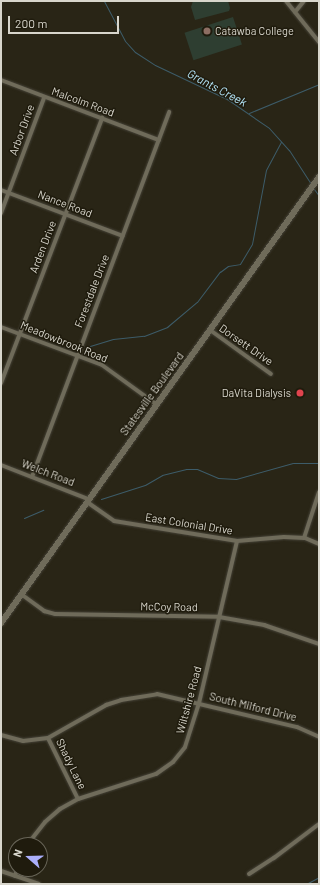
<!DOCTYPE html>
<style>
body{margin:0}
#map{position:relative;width:320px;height:885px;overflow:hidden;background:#292516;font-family:Barlow,sans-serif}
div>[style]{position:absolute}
.green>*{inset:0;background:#2e3e31;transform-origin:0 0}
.stream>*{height:1px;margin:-0.5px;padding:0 0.5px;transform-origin:0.5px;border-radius:0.5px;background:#3d5c69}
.roads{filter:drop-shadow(0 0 1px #454237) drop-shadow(0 0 1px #454237)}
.street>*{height:4px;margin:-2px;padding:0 2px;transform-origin:2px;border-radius:2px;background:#6f6b5a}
.secondary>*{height:6px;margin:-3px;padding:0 3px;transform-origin:3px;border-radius:3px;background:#6f6b5a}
.dots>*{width:11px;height:11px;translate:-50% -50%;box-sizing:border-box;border:2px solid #1f1b0d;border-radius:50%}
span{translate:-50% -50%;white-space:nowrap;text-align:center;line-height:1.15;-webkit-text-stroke:3px #1f1b0d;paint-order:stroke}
.poi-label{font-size:11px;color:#d8d6cc}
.left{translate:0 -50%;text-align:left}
.right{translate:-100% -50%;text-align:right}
.street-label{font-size:11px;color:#d8d6cc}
.water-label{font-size:12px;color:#b5e6fa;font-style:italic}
.frame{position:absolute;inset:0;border:2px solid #d8d6cc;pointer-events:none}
.north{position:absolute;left:8px;top:837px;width:40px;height:40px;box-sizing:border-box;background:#1f1b0d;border:1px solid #696659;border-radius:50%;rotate:290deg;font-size:11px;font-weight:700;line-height:16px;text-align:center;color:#d8d6cc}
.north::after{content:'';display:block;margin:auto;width:14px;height:18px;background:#abaffb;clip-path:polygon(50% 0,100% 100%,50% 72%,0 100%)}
.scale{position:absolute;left:8px;top:16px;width:111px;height:18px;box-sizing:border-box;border:2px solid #d8d6cc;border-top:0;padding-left:5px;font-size:12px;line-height:14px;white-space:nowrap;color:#d8d6cc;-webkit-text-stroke:3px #1f1b0d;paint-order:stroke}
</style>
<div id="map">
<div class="green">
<div style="clip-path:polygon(193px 1px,228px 1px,230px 8px,229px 11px,195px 20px,191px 7px)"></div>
<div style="left:233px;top:17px;width:29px;height:51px;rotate:72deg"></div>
</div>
<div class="stream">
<div style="left:104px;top:1px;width:45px;rotate:62.3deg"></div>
<div style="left:125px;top:41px;width:15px;rotate:48deg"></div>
<div style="left:135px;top:52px;width:24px;rotate:33deg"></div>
<div style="left:155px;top:65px;width:80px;rotate:25.3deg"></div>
<div style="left:227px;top:99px;width:51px;rotate:34.6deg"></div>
<div style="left:269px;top:128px;width:30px;rotate:48deg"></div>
<div style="left:289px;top:150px;width:40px;rotate:57.1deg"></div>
<div style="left:249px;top:113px;width:76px;rotate:-22.5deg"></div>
<div style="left:314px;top:189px;width:9px;rotate:54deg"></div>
<div style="left:90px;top:346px;width:24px;rotate:-17deg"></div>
<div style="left:113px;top:339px;width:31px;rotate:-6deg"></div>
<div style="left:144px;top:336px;width:25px;rotate:-21deg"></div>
<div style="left:167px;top:327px;width:39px;rotate:-40deg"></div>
<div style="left:197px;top:302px;width:38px;rotate:-53deg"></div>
<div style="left:220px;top:272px;width:10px;rotate:-37deg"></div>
<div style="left:228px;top:266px;width:12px;rotate:-9deg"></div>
<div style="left:240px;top:264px;width:23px;rotate:-59deg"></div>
<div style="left:252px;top:244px;width:75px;rotate:-79.3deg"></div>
<div style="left:266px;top:170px;width:32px;rotate:-62deg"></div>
<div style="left:101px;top:499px;width:46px;rotate:-17.7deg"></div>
<div style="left:145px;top:485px;width:20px;rotate:-30deg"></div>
<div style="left:162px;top:475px;width:25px;rotate:-14deg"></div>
<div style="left:186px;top:469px;width:11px"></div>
<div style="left:197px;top:469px;width:23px;rotate:23deg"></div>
<div style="left:218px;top:478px;width:18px;rotate:3deg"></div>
<div style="left:236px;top:479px;width:59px;rotate:-15.7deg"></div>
<div style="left:293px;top:463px;width:26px"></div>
<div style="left:24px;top:518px;width:21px;rotate:-23deg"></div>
<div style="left:306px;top:884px;width:15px;rotate:-28deg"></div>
</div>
<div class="roads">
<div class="street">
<div style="left:286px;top:1px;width:53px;rotate:51.2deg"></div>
<div style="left:295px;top:12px;width:14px;rotate:-51deg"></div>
<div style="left:1px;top:80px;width:169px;rotate:20.8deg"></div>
<div style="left:1px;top:190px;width:130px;rotate:20.7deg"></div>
<div style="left:1px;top:213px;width:123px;rotate:-69.5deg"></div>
<div style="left:1px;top:327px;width:108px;rotate:20.6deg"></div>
<div style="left:102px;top:365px;width:68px;rotate:36deg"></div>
<div style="left:210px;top:330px;width:75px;rotate:35.8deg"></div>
<div style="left:1px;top:383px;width:284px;rotate:-69.1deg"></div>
<div style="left:1px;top:465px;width:93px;rotate:21.3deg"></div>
<div style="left:32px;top:477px;width:390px;rotate:-69.4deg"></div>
<div style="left:87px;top:502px;width:33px;rotate:35deg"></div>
<div style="left:114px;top:521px;width:125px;rotate:9.2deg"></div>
<div style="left:237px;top:541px;width:47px;rotate:-4.9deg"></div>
<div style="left:284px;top:537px;width:21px;rotate:3deg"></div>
<div style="left:305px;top:538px;width:15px;rotate:23deg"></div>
<div style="left:304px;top:538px;width:48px;rotate:-71.9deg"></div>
<div style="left:21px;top:594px;width:29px;rotate:36deg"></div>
<div style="left:44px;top:611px;width:11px;rotate:15deg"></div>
<div style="left:55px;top:614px;width:164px;rotate:1deg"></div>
<div style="left:219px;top:617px;width:46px;rotate:10.1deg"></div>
<div style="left:264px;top:625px;width:58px;rotate:19.1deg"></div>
<div style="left:1px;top:735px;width:23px;rotate:15deg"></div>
<div style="left:23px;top:741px;width:25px;rotate:-7deg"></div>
<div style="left:48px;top:738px;width:67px;rotate:-29.6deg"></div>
<div style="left:106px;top:705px;width:16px;rotate:-18deg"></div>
<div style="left:121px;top:700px;width:36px;rotate:-9deg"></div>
<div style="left:157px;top:694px;width:144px;rotate:13.3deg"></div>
<div style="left:297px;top:727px;width:24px;rotate:24deg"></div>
<div style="left:48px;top:738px;width:68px;rotate:63.8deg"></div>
<div style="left:27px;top:845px;width:29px;rotate:-52deg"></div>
<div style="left:45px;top:822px;width:20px;rotate:-41deg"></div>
<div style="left:60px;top:809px;width:21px;rotate:-29deg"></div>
<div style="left:78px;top:799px;width:82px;rotate:-17.8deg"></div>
<div style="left:156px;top:774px;width:21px;rotate:-35deg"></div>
<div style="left:173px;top:762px;width:19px;rotate:-51deg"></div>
<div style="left:185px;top:747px;width:46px;rotate:-72.3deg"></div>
<div style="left:199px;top:703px;width:166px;rotate:-76.8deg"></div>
<div style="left:1px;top:871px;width:40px;rotate:18.9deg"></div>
<div style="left:249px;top:874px;width:30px;rotate:-33deg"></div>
<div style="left:274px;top:858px;width:56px;rotate:-37.1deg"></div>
<div style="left:15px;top:876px;width:7px;rotate:-74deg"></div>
</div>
<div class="secondary">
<div style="left:1px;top:623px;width:548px;rotate:-54.51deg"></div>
</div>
</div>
<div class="dots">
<div style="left:207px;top:31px;background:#8d6e63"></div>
<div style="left:300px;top:393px;background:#e0444e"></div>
</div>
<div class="poi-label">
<span class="left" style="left:215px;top:31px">Catawba College</span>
<span class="right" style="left:291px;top:393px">DaVita Dialysis</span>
</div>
<div class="street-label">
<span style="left:83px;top:102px;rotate:20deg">Malcolm Road</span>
<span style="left:22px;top:130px;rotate:-70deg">Arbor Drive</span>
<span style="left:65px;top:204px;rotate:21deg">Nance Road</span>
<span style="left:43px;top:247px;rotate:-69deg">Arden Drive</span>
<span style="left:92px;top:291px;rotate:-69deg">Forestdale Drive</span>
<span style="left:64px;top:342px;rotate:22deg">Meadowbrook Road</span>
<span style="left:246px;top:345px;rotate:35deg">Dorsett Drive</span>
<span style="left:152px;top:394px;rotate:-54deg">Statesville Boulevard</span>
<span style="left:48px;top:473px;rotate:21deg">Welch Road</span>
<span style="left:189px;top:524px;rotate:9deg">East Colonial Drive</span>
<span style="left:169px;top:607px;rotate:1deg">McCoy Road</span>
<span style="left:189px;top:700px;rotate:-75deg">Wiltshire Road</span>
<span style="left:253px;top:707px;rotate:14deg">South Milford Drive</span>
<span style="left:71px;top:764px;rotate:64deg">Shady Lane</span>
</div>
<div class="water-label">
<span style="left:217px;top:88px;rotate:28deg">Grants Creek</span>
</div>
<div class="frame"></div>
<div class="north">N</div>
<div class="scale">200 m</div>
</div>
